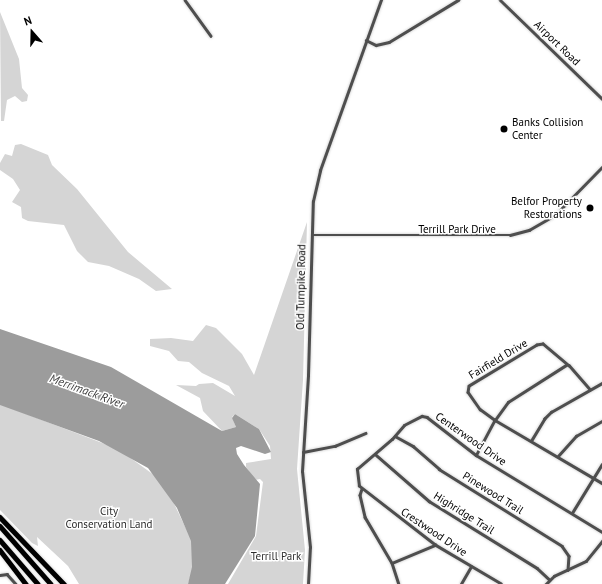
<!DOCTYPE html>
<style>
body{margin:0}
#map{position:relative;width:602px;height:584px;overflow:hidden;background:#fff;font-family:"PT Sans",sans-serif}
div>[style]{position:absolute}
.green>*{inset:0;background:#d5d5d5}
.water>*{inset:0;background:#9c9c9c}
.roads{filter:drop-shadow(0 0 1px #dbdbdb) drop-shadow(0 0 1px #dbdbdb)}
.minor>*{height:2.5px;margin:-1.25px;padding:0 1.25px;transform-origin:1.25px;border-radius:1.25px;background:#4e4e4e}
.tertiary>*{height:3px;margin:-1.5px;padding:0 1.5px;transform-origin:1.5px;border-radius:1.5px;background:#4e4e4e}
.motorway>*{height:4.5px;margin:-2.25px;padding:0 2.25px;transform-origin:2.25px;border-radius:2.25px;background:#000}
.dots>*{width:11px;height:11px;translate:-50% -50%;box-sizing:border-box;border:2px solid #fff;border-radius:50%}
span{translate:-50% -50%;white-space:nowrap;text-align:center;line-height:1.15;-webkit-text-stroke:3px #fff;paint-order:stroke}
.street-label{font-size:11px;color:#000}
.poi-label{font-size:11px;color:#000}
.left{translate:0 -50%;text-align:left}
.right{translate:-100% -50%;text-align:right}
.park-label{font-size:11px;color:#2c2c2c}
.water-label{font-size:12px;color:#3d3d3d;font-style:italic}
.north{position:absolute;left:12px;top:12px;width:40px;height:40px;-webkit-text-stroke:3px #fff;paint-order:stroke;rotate:340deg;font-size:11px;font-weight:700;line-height:16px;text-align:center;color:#000}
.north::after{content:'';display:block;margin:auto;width:14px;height:18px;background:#000;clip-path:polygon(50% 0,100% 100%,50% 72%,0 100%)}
</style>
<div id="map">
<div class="green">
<div style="clip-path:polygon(0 12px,19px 59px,22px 88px,28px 95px,27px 101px,22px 102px,15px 96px,7px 100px,4px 121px,1px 121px)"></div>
<div style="clip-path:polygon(21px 144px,48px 155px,52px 165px,77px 189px,128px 252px,172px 289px,156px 291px,139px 279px,109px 266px,88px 262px,77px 251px,64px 225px,28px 221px,22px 218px,21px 207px,12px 202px,20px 190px,13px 179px,0 170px,0 163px,5px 154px,12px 156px,15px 145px)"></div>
<div style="clip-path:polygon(307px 222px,303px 380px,297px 469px,305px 550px,303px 584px,228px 584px,256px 536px,263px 482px,260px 479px,255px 480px,246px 467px,246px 463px,271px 459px,270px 446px,259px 429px,235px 414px,232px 417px,236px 427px,222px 431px,203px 411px,200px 398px,176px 385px,196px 386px,199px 384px,213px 383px,235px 396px,229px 386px,202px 373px,189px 362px,178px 361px,169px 351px,150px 346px,150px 339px,171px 338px,193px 341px,206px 325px,216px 328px,242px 354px,254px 375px)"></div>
<div style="clip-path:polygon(0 404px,118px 449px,154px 475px,168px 491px,191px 539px,196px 559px,188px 584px,79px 584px,68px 566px,37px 537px,38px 546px,32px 543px,0 510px)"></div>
</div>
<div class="water">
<div style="clip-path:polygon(0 329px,111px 367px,222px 431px,236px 427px,232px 418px,235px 414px,259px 429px,271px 452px,265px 454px,241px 446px,236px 448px,237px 454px,244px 465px,260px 484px,255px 536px,225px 584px,188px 584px,192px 567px,191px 541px,177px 508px,148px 468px,99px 441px,0 405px)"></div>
</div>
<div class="roads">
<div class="minor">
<div style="left:185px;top:0;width:44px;rotate:54.2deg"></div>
<div style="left:366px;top:40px;width:11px;rotate:27deg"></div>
<div style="left:376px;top:45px;width:13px;rotate:-13deg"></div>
<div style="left:389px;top:42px;width:81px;rotate:-31.3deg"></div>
<div style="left:312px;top:235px;width:198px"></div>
<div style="left:510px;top:235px;width:20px;rotate:-15deg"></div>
<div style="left:529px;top:230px;width:30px;rotate:-30deg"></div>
<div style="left:555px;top:215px;width:67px;rotate:-45.6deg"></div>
<div style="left:590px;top:390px;width:32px;rotate:-131deg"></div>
<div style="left:569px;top:366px;width:34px;rotate:-140deg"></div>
<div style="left:543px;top:344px;width:6px;rotate:171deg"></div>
<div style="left:537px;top:345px;width:79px;rotate:148.9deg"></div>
<div style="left:469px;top:386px;width:6px;rotate:99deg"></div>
<div style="left:468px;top:392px;width:21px;rotate:55deg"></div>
<div style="left:480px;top:409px;width:19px;rotate:36deg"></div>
<div style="left:495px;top:420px;width:124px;rotate:30.5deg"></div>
<div style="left:395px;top:436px;width:21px;rotate:29deg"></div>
<div style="left:413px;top:446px;width:35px;rotate:41deg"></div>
<div style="left:439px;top:469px;width:145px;rotate:32deg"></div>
<div style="left:562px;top:546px;width:12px;rotate:55deg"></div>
<div style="left:569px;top:556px;width:14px;rotate:94deg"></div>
<div style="left:531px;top:441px;width:26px;rotate:-59deg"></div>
<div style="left:544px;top:419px;width:10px;rotate:-45deg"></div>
<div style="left:551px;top:412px;width:59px;rotate:-29.6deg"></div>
<div style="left:303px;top:452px;width:33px;rotate:-11deg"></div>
<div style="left:335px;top:446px;width:33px;rotate:-23deg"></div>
<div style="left:375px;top:454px;width:72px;rotate:41deg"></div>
<div style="left:429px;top:501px;width:127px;rotate:31.8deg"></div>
<div style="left:537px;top:568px;width:16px;rotate:43deg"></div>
<div style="left:476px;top:455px;width:40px;rotate:-62deg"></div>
<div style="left:495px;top:420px;width:22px;rotate:-54deg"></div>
<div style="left:508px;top:402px;width:69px;rotate:-32.5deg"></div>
<div style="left:558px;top:456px;width:27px;rotate:-48deg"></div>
<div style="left:576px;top:436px;width:30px;rotate:-30deg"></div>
<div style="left:362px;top:489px;width:6px;rotate:108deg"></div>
<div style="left:360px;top:495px;width:23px;rotate:77deg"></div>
<div style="left:365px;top:517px;width:53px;rotate:59.6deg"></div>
<div style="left:392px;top:563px;width:22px;rotate:72deg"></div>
<div style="left:572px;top:513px;width:57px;rotate:-58.5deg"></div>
<div style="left:392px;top:563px;width:47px;rotate:-22.7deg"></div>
<div style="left:0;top:575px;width:7px;rotate:-8deg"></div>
<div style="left:7px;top:574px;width:13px;rotate:48deg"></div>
<div style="left:461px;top:584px;width:20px;rotate:-60deg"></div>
<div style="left:501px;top:584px;width:77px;rotate:-149.4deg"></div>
<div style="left:435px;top:545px;width:96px;rotate:-142.2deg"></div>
<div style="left:359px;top:486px;width:17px;rotate:-97deg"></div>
<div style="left:357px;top:469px;width:46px;rotate:-40.6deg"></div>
<div style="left:392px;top:439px;width:18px;rotate:-49deg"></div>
<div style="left:404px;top:425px;width:20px;rotate:-27deg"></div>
<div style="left:422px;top:416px;width:5px;rotate:11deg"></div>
<div style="left:427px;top:417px;width:62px;rotate:37.8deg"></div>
<div style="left:476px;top:455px;width:148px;rotate:31.4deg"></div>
<div style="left:546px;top:584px;width:11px;rotate:-45deg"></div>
<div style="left:554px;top:576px;width:35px;rotate:-25deg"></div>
<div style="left:586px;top:561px;width:26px;rotate:-51deg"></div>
</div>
<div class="tertiary">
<div style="left:500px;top:0;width:142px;rotate:44.1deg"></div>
<div style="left:308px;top:584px;width:37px;rotate:-87deg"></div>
<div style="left:310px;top:547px;width:76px;rotate:-96deg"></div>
<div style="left:302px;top:471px;width:96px;rotate:-86.4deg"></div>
<div style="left:308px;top:375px;width:174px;rotate:-88.4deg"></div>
<div style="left:313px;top:201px;width:32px;rotate:-77deg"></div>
<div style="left:320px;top:170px;width:181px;rotate:-70.3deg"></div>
</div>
<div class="motorway">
<div style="left:0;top:517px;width:93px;rotate:46.3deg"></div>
<div style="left:0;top:526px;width:77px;rotate:48.7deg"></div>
<div style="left:0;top:540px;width:58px;rotate:49.2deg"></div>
<div style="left:0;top:550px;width:43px;rotate:52.6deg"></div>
</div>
</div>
<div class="dots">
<div style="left:504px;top:129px;background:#000"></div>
<div style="left:590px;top:208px;background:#000"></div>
</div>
<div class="street-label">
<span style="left:557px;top:43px;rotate:44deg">Airport Road</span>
<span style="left:457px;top:229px">Terrill Park Drive</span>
<span style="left:301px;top:287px;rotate:-89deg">Old Turnpike Road</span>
<span style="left:498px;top:359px;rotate:-31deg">Fairfield Drive</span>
<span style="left:471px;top:439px;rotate:35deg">Centerwood Drive</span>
<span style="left:493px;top:493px;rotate:32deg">Pinewood Trail</span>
<span style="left:464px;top:513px;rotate:32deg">Highridge Trail</span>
<span style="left:434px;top:532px;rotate:34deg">Crestwood Drive</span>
</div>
<div class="poi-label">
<span class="left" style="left:512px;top:129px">Banks Collision<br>Center</span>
<span class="right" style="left:582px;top:208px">Belfor Property<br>Restorations</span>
</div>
<div class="park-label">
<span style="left:109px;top:518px">City<br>Conservation Land</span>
<span style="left:276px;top:556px">Terrill Park</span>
</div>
<div class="water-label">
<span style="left:87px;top:391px;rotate:20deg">Merrimack River</span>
</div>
<div class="north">N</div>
</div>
